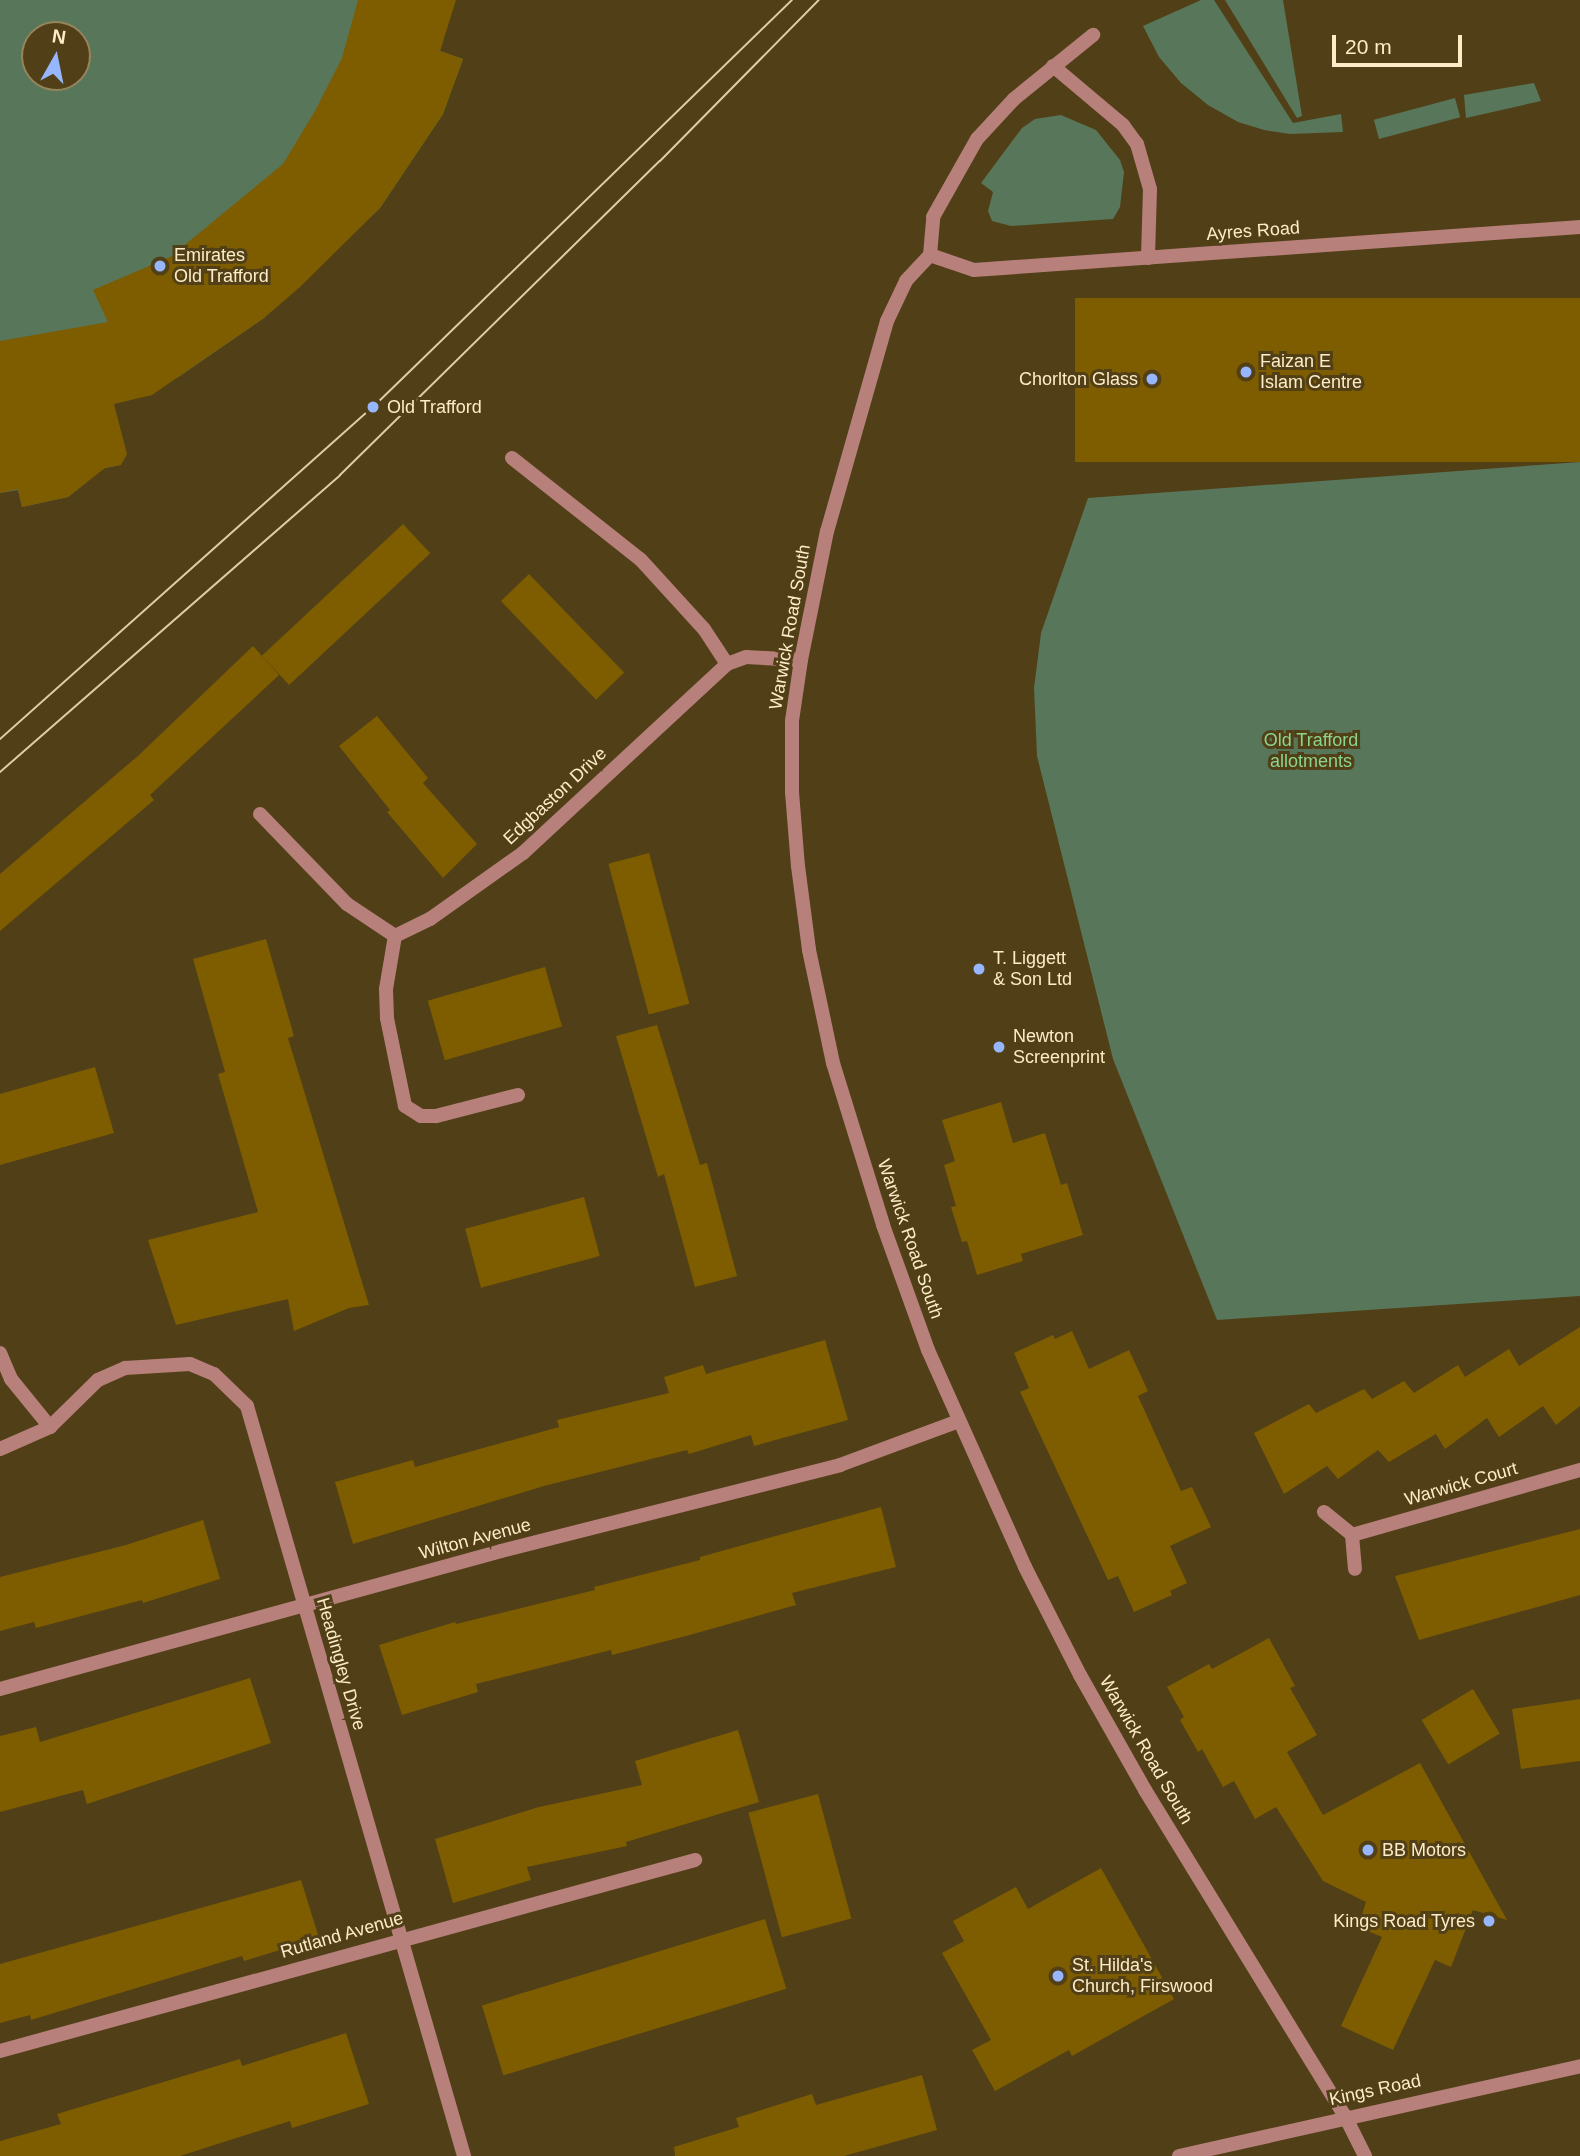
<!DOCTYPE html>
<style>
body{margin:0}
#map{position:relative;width:1580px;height:2156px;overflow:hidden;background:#513f17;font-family:Helvetica,sans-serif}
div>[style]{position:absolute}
.green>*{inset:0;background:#587659;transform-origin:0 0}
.building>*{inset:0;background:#7d5d00;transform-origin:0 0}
.minor>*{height:14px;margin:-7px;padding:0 7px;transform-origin:7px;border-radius:7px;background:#b7807b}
.tertiary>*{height:14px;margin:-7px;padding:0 7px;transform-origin:7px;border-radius:7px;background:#b7807b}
.tram>*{height:2px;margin:-1px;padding:0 1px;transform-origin:1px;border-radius:1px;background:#decda7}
.dots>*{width:19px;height:19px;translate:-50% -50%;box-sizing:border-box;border:4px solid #513f17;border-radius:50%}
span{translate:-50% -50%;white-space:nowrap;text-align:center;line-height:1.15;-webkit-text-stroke:6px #513f17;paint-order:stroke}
.street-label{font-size:18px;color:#fdecc7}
.poi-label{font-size:18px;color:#fdecc7}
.left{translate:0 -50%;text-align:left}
.right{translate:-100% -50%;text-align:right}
.park-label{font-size:18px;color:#8bd48d}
.north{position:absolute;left:21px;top:21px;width:70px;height:70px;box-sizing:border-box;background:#513f17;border:2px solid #96845d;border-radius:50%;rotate:9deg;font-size:19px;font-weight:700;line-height:28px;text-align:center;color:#fdecc7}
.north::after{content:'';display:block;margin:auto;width:24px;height:32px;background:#96b6fd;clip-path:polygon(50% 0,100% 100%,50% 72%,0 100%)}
.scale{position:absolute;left:1332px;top:35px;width:130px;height:32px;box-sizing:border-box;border:4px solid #fdecc7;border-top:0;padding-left:9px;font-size:21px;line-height:24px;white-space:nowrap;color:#fdecc7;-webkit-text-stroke:5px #513f17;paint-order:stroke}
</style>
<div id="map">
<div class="green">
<div style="clip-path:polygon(evenodd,0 0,454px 0,440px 51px,463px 59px,443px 114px,380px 208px,264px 318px,177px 378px,169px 361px,102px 406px,126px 456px,120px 465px,86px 472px,87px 482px,68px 497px,22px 507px,18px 490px,0 493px,0 0,35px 35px,77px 35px,77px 77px,35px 77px,35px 35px)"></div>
<div style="clip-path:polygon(1201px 0,1214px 0,1293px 123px,1341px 114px,1343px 132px,1290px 134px,1264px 130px,1238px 122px,1208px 105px,1181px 83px,1159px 57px,1143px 26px)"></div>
<div style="clip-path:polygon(1225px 0,1283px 0,1302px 116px,1297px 118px)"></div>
<div style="clip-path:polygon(1534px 83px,1541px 101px,1466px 118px,1464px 95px)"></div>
<div style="left:1455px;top:98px;width:20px;height:84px;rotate:75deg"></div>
<div style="clip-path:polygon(1061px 115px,1096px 130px,1120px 160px,1124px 172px,1120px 207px,1113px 219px,1011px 226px,992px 221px,988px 211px,993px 192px,981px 183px,1022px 128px,1035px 119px)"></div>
<div style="clip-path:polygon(1580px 462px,1580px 1296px,1217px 1320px,1113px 1059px,1037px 756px,1034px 688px,1041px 633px,1088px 498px)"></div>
</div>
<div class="building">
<div style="clip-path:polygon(358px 0,456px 0,440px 51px,463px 59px,443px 114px,380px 208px,300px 287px,264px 318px,152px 395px,114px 404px,127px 454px,121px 465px,105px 468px,68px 497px,22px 507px,18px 489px,0 493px,0 341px,108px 322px,93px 290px,170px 257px,283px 164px,315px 111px,342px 58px)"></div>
<div style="left:1580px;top:298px;width:164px;height:505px;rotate:90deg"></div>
<div style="left:403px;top:524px;width:40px;height:193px;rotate:47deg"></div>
<div style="left:529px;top:574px;width:137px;height:39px;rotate:46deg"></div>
<div style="clip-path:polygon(253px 646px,279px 675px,150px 795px,154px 800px,0 931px,0 874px,139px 755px)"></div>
<div style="clip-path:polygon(377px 716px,428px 778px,423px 783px,477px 844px,443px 878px,387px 812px,390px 810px,339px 746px)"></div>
<div style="left:649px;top:853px;width:156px;height:42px;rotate:75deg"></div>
<div style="clip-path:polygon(266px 939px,294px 1036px,288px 1038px,369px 1305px,349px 1308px,294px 1331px,288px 1299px,176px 1325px,148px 1240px,258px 1212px,218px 1074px,225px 1072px,193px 959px)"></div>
<div style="left:545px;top:967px;width:62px;height:122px;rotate:74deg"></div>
<div style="clip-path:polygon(657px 1025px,700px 1165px,707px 1163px,737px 1276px,695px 1287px,664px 1174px,658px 1177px,616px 1036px)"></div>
<div style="clip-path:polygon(95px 1067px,114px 1133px,0 1165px,0 1094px)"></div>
<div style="clip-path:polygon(1001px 1102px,1013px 1143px,1045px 1133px,1061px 1185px,1067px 1183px,1083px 1235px,1021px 1254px,1023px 1261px,977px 1275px,967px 1241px,962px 1242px,951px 1207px,956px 1206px,944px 1165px,955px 1161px,942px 1120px)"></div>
<div style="left:584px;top:1197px;width:61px;height:123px;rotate:75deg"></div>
<div style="clip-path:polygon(1580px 1327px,1580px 1406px,1556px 1425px,1543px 1406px,1499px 1437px,1487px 1418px,1445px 1449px,1436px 1434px,1389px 1462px,1378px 1450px,1338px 1479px,1327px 1466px,1284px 1494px,1254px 1433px,1309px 1404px,1316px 1413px,1364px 1389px,1372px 1399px,1404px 1381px,1414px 1393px,1458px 1365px,1465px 1377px,1509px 1349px,1519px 1366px)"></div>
<div style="clip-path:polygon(1072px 1331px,1089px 1369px,1129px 1350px,1148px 1391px,1138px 1396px,1181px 1491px,1192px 1487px,1211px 1527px,1170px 1546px,1187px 1583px,1170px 1591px,1172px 1595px,1134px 1612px,1118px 1576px,1108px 1580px,1020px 1392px,1029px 1388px,1014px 1353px,1053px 1335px,1055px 1339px)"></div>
<div style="clip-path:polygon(825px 1340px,848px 1420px,754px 1446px,751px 1435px,689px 1454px,687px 1450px,544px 1486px,353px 1544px,335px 1482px,413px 1460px,415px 1467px,559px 1427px,557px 1420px,669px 1393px,664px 1377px,703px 1365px,706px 1374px)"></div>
<div style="clip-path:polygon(881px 1507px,896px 1567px,792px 1593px,796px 1605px,686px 1636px,612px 1655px,611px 1650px,476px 1684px,478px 1692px,402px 1715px,379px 1645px,455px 1622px,456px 1624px,595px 1590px,594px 1587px,700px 1560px,700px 1557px)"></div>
<div style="clip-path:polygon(203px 1520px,220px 1579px,143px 1603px,142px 1600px,36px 1628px,34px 1622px,0 1631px,0 1577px,126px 1545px)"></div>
<div style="clip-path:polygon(1580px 1529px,1580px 1595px,1419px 1640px,1395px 1576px)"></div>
<div style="clip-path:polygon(1269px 1638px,1295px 1686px,1290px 1688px,1317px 1735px,1287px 1752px,1323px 1815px,1420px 1763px,1507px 1920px,1473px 1910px,1451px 1967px,1435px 1960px,1393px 2050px,1341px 2026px,1382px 1937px,1358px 1927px,1366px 1902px,1323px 1881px,1276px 1807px,1255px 1819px,1234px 1781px,1223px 1787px,1202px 1749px,1198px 1752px,1180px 1720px,1184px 1717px,1167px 1687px,1209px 1664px,1212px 1669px)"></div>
<div style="clip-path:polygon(250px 1678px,271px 1743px,87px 1804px,83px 1790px,0 1812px,0 1736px,36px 1727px,40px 1742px)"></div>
<div style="left:1473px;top:1689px;width:52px;height:60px;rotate:59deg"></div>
<div style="clip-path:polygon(1580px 1699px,1580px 1761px,1521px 1769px,1512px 1709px)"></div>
<div style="clip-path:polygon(738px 1730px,759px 1802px,626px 1842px,627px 1846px,527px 1867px,531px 1880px,453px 1903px,435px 1839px,539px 1807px,642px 1785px,635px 1761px)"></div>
<div style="left:818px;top:1794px;width:129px;height:72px;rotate:75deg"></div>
<div style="clip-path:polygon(1101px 1868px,1174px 1999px,1072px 2056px,1069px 2050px,995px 2091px,972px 2050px,991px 2040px,942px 1953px,964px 1941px,953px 1921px,1016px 1887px,1028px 1909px)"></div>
<div style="clip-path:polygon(301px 1880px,319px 1938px,244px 1961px,242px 1956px,31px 2020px,30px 2015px,0 2023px,0 1964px)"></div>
<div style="left:765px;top:1919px;width:73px;height:296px;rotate:73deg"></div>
<div style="clip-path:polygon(346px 2033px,369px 2104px,292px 2128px,290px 2121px,180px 2156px,0 2156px,0 2141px,61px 2124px,57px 2114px,240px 2059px,242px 2066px)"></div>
<div style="clip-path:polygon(922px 2075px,937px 2130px,844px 2156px,675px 2156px,674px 2147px,739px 2127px,736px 2118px,812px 2094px,816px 2105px)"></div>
</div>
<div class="minor">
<div style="left:1053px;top:66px;width:92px;rotate:40.1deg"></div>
<div style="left:1123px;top:125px;width:24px;rotate:54deg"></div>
<div style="left:1137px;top:144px;width:47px;rotate:73.9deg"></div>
<div style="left:1150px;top:189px;width:69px;rotate:91.7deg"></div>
<div style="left:930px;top:255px;width:35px;rotate:133deg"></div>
<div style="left:906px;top:281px;width:44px;rotate:115.4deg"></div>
<div style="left:887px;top:321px;width:218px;rotate:105.9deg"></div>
<div style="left:827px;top:531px;width:132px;rotate:101.4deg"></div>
<div style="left:801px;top:660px;width:62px;rotate:98.4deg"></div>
<div style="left:792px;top:721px;width:71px;rotate:90deg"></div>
<div style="left:792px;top:792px;width:74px;rotate:85.4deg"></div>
<div style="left:798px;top:866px;width:85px;rotate:82.5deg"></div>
<div style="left:809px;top:950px;width:116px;rotate:78deg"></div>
<div style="left:833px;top:1063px;width:170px;rotate:72.8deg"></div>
<div style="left:883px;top:1225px;width:133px;rotate:70.2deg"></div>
<div style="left:928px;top:1350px;width:238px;rotate:65.9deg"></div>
<div style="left:1025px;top:1567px;width:121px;rotate:63deg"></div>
<div style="left:1080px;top:1675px;width:132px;rotate:60.5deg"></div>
<div style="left:1145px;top:1790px;width:382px;rotate:58.5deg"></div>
<div style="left:1345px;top:2116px;width:45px;rotate:63.4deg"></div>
<div style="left:930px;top:255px;width:46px;rotate:18.8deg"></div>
<div style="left:974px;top:270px;width:608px;rotate:-4.06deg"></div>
<div style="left:930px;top:255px;width:38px;rotate:-85deg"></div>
<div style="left:933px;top:217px;width:90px;rotate:-60.6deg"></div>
<div style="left:977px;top:139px;width:54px;rotate:-47.2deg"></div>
<div style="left:1014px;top:99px;width:102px;rotate:-39deg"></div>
<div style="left:512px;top:458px;width:164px;rotate:38.3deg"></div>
<div style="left:641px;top:560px;width:93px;rotate:47.6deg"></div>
<div style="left:704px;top:629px;width:42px;rotate:56.7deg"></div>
<div style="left:260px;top:814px;width:125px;rotate:46deg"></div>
<div style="left:347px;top:904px;width:58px;rotate:33.7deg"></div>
<div style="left:518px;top:1095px;width:85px;rotate:165.6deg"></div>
<div style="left:436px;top:1116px;width:15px;rotate:180deg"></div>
<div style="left:421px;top:1116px;width:19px;rotate:-148deg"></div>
<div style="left:405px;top:1106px;width:90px;rotate:-101.6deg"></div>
<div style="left:387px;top:1018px;width:29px;rotate:-92deg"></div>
<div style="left:386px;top:989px;width:54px;rotate:-80.4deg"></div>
<div style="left:395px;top:936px;width:39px;rotate:-26deg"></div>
<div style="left:430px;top:919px;width:114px;rotate:-35.4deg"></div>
<div style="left:523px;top:853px;width:278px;rotate:-42.8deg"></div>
<div style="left:727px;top:664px;width:20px;rotate:-20deg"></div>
<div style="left:746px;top:657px;width:55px;rotate:3.1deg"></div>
<div style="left:0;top:1353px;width:28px;rotate:67deg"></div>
<div style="left:11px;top:1379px;width:62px;rotate:50.9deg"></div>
<div style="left:0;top:1449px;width:55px;rotate:-23.7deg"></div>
<div style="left:50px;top:1427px;width:67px;rotate:-44.4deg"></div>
<div style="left:98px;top:1380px;width:30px;rotate:-24deg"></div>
<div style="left:125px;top:1368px;width:65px;rotate:-3.5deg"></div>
<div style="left:190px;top:1364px;width:26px;rotate:23deg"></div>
<div style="left:214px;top:1374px;width:46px;rotate:44.1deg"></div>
<div style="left:247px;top:1406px;width:781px;rotate:73.86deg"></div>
<div style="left:1324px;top:1512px;width:36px;rotate:39deg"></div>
<div style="left:1352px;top:1535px;width:34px;rotate:85deg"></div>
<div style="left:1352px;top:1535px;width:237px;rotate:-15.9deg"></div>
<div style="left:0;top:1689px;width:520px;rotate:-15.4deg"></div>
<div style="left:501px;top:1551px;width:350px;rotate:-14.2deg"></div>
<div style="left:840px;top:1465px;width:127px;rotate:-20.3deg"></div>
<div style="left:0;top:2051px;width:721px;rotate:-15.37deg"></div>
</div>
<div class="tertiary">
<div style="left:1179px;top:2156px;width:411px;rotate:-12.6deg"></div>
</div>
<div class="tram">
<div style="left:0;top:739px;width:499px;rotate:-41.7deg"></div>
<div style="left:373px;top:407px;width:584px;rotate:-44.17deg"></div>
<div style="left:0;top:772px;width:451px;rotate:-41.1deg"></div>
<div style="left:340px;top:475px;width:448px;rotate:-44.5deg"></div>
<div style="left:660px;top:161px;width:226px;rotate:-45.4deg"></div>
</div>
<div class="dots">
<div style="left:160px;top:266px;background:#96b6fd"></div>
<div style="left:1246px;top:372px;background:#96b6fd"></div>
<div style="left:1152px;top:379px;background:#96b6fd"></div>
<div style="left:373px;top:407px;background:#96b6fd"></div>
<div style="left:979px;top:969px;background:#96b6fd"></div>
<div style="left:999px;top:1047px;background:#96b6fd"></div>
<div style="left:1368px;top:1850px;background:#96b6fd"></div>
<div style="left:1489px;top:1921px;background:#96b6fd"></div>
<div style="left:1058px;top:1976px;background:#96b6fd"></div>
</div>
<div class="street-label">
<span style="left:1253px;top:231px;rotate:-4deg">Ayres Road</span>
<span style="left:790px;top:627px;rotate:-80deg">Warwick Road South</span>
<span style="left:555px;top:796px;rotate:-43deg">Edgbaston Drive</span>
<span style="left:910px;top:1239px;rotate:71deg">Warwick Road South</span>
<span style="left:1461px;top:1484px;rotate:-16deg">Warwick Court</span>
<span style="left:475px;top:1539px;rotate:-15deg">Wilton Avenue</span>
<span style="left:341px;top:1664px;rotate:74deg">Headingley Drive</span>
<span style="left:1146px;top:1750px;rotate:60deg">Warwick Road South</span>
<span style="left:342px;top:1935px;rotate:-16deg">Rutland Avenue</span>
<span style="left:1375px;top:2090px;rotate:-12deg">Kings Road</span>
</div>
<div class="poi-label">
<span class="left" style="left:174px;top:266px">Emirates<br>Old Trafford</span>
<span class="left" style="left:1260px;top:372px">Faizan E<br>Islam Centre</span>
<span class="right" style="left:1138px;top:379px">Chorlton Glass</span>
<span class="left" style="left:387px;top:407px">Old Trafford</span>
<span class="left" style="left:993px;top:969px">T. Liggett<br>&amp; Son Ltd</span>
<span class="left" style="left:1013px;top:1047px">Newton<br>Screenprint</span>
<span class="left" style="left:1382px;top:1850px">BB Motors</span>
<span class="right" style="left:1475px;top:1921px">Kings Road Tyres</span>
<span class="left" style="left:1072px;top:1976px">St. Hilda's<br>Church, Firswood</span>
</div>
<div class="park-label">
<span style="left:1311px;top:751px">Old Trafford<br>allotments</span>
</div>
<div class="north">N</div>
<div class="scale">20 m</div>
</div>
